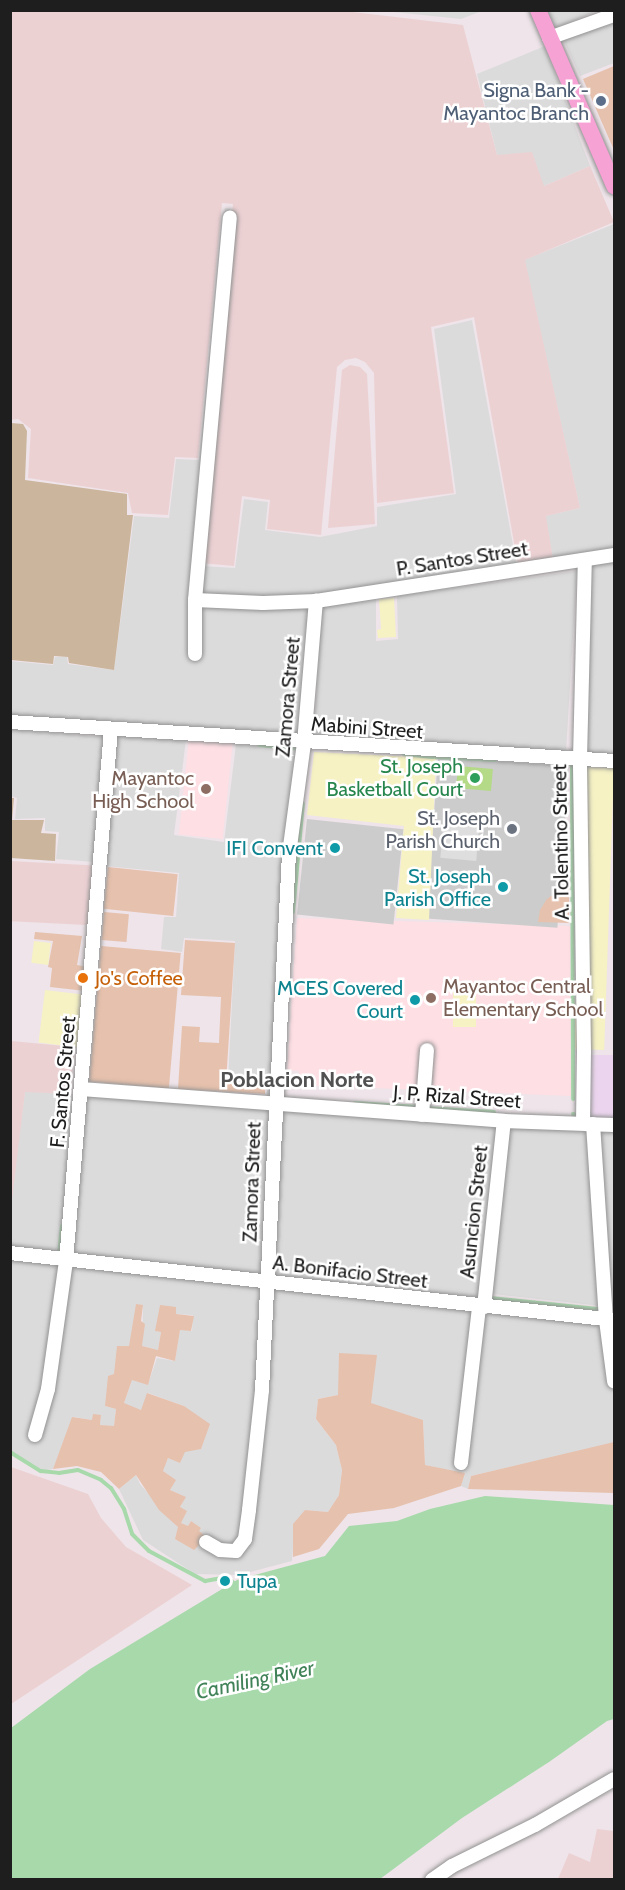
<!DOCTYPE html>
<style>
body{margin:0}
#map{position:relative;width:625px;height:1890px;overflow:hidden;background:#eee4e9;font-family:Cabin,sans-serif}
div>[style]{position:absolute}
.residential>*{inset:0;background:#dcdbdc}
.commercial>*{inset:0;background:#ebd5ee;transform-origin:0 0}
.education>*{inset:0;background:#fddfe4;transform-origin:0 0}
.religious>*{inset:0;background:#ccc;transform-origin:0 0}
.farmland>*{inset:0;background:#ecd1d3;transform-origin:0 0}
.grass>*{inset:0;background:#e6c1ad;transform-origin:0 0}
.forest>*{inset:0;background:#cbb59c}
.park>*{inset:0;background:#f6f2c4;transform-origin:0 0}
.pitch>*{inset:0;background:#b4d987;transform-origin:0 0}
.parking>*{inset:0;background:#dedede;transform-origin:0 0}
.water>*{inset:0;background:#a7d9ab}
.stream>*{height:4px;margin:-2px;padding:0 2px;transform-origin:2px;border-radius:2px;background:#a7d9ab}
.roads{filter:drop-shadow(0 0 2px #929292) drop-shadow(0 0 2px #929292)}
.minor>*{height:14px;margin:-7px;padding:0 7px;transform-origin:7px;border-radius:7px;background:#fff}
.major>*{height:16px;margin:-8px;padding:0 8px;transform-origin:8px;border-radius:8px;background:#f6a2d4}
.dots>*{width:16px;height:16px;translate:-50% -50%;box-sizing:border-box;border:3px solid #fff;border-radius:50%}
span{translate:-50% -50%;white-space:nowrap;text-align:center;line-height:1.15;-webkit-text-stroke:5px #fff;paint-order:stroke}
.service-label{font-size:20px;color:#4e5e75}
.right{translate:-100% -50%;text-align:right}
.street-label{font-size:20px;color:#1e1e1e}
.leisure-label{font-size:20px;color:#27864d}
.education-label{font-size:20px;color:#785e54}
.left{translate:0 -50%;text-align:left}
.worship-label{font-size:20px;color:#5b616d}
.culture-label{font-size:20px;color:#0d838f}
.food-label{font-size:20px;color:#c56008}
.water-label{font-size:21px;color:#408257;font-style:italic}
.quarter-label{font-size:22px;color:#515151;font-weight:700}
.frame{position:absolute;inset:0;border:12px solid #1e1e1e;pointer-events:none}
</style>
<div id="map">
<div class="residential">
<div style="clip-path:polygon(384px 11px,482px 11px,461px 19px)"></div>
<div style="clip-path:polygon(540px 11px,596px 11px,549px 32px)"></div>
<div style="clip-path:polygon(614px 19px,614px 63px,580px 76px,562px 37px)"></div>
<div style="clip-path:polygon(545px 46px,590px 166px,544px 186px,497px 155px,477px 74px)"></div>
<div style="clip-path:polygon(225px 208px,230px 209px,193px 600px,198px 602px,314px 603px,302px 741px,11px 720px,11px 661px,53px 665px,55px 657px,67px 657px,68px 664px,114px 670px,134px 516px,169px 518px,176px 459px,199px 460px)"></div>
<div style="clip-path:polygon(614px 224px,614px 550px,553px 559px,545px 516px,580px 508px,524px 260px)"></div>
<div style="clip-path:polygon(472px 320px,517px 567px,318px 597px,198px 597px,201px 566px,235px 568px,244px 499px,268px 502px,265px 530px,320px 537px,377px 526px,377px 507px,456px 494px,434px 329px)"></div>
<div style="clip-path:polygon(614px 561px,614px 754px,585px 753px,589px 566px)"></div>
<div style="clip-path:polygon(577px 571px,566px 752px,314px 736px,322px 602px,376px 595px,376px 641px,398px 639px,397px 596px)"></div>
<div style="clip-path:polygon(10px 729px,103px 737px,93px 862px,56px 859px,59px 832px,45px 831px,45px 818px,15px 819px,17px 798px,10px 796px)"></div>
<div style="clip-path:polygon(117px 732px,186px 740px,174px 835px,224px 842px,236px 744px,299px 750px,273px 1095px,267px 1094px,267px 1084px,228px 1081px,235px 941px,184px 938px,182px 952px,161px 949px,164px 917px,176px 917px,179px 873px,104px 866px)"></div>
<div style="clip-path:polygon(25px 1091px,504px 1121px,484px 1307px,614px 1320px,614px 1443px,471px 1476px,468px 1489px,461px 1486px,464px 1474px,425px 1465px,423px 1420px,338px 1395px,318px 1399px,316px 1419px,336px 1445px,342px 1470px,339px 1495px,328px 1512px,305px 1510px,293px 1548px,292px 1561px,239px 1575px,195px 1574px,143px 1540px,119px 1489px,136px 1475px,140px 1484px,178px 1527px,201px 1545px,206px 1537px,198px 1531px,200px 1528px,191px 1521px,188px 1527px,181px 1523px,186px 1511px,180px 1508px,185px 1497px,170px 1490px,175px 1480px,163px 1471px,164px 1465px,195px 1415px,184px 1406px,148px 1393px,142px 1410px,125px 1406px,124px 1403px,132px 1380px,148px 1384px,157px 1358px,175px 1361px,180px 1329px,192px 1331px,193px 1315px,175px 1314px,156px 1331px,161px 1332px,158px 1350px,142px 1346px,143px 1305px,129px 1346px,114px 1374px,105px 1406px,116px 1409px,114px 1427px,100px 1425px,101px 1415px,92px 1420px,73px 1417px,53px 1469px,41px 1471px,11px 1451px,11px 1200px)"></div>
<div style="clip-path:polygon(508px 1127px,590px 1128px,601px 1306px,493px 1294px)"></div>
<div style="clip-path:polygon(597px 1128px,614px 1128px,614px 1316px,610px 1316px)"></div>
</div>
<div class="commercial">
<div style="left:586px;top:1055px;width:28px;height:65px"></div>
</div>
<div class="education">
<div style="left:189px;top:738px;width:44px;height:97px;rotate:6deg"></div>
<div style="clip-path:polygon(297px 918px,570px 926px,571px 1096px,299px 1085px,299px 1071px,287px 1070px)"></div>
</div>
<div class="religious">
<div style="left:438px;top:757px;width:131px;height:162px;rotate:4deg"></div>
<div style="left:307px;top:819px;width:97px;height:96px;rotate:6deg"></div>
</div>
<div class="farmland">
<div style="clip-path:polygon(336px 10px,463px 25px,497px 155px,532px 152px,544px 186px,590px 166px,614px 222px,525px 260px,580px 508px,546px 516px,553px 559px,518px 565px,474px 317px,431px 327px,454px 493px,377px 503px,374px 373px,365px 362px,356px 358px,345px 360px,337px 367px,321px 535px,267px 529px,270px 500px,242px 496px,234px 566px,201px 563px,233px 204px,222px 203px,198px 458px,175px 457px,168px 515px,132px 513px,128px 493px,28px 478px,31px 429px,18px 419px,10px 420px,10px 11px)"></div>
<div style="clip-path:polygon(350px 365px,360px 367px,367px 374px,375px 524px,328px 528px,342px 370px)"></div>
<div style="left:10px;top:861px;width:85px;height:60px;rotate:3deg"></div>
<div style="clip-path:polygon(11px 1041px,75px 1047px,70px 1094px,25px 1092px,12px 1200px)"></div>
<div style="clip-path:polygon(11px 1467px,88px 1494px,101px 1518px,126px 1547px,192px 1585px,11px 1704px)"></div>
<div style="clip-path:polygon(597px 1829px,614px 1831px,614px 1879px,558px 1879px,569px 1853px,590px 1862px)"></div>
</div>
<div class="grass">
<div style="clip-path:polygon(614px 66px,614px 150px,583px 79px)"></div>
<div style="left:108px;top:867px;width:70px;height:42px;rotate:6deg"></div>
<div style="clip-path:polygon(569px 888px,569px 923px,538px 922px,540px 910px,547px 899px,558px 891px)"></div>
<div style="left:104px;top:912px;width:25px;height:28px;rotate:5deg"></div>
<div style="clip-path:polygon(35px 932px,82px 936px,77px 965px,88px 967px,86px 991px,50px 987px,52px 968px,48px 967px,53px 941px,34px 939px)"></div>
<div style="clip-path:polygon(185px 940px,235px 943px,226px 1082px,265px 1085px,265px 1094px,178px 1089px,182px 1026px,200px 1027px,199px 1042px,219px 1043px,221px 997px,181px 995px)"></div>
<div style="left:101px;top:946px;width:80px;height:136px;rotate:5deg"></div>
<div style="clip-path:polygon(136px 1304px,143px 1305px,141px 1321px,145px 1324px,142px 1346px,158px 1350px,161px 1332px,155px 1331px,160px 1305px,176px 1307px,176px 1314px,194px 1316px,191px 1331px,180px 1330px,175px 1361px,156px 1356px,148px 1385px,132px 1380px,124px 1403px,141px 1410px,147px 1393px,184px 1406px,210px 1424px,201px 1449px,185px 1452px,180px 1463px,168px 1458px,163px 1471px,176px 1480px,170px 1490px,186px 1497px,180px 1507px,187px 1511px,181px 1523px,188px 1526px,191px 1521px,201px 1528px,199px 1531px,207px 1537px,194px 1550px,175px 1539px,178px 1527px,159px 1510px,136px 1475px,119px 1489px,101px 1472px,77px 1466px,53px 1469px,72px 1417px,92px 1420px,93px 1414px,101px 1415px,100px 1425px,114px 1426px,116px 1409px,105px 1406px,108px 1376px,114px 1374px,117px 1346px,129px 1346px)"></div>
<div style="clip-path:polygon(339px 1353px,377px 1355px,371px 1403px,423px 1420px,425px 1465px,465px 1473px,461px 1486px,394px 1508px,348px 1514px,319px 1549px,293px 1557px,293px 1524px,305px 1510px,328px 1512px,339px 1495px,342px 1470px,336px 1445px,316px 1419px,318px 1399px,338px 1395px)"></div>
<div style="clip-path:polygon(614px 1442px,614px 1493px,468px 1489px,471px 1476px)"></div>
</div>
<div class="forest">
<div style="clip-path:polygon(11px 423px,23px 424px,27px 431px,25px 480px,127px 494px,127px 515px,133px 515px,114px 670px,69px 663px,68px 657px,54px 656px,53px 664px,11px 660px)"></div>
<div style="clip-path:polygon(10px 798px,14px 798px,12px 820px,44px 820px,41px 833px,56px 834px,55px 861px,11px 858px)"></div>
</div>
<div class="park">
<div style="clip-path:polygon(394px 598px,396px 637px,378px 638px,377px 630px,381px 629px,379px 599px)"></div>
<div style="clip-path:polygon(314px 752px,436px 758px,429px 920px,396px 918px,404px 826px,307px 815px)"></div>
<div style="left:584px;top:767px;width:30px;height:282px;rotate:2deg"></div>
<div style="left:34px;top:941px;width:17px;height:22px;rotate:7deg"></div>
<div style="left:45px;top:990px;width:40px;height:53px;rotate:7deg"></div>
<div style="clip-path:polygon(467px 991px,467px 995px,476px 995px,476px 1027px,453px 1027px,453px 992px)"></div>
</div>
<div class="pitch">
<div style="left:458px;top:766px;width:35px;height:22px;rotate:5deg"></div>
</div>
<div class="parking">
<div style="left:444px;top:816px;width:36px;height:42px;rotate:5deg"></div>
</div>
<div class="water">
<div style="clip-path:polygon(485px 1496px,614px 1505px,614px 1719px,607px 1721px,549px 1762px,462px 1818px,380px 1879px,11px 1879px,11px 1728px,90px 1669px,237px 1580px,325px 1556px,349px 1526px,397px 1521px,430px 1509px)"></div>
</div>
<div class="stream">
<div style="left:259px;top:745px;width:35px;rotate:5deg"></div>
<div style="left:404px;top:754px;width:29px;rotate:6deg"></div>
<div style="left:436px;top:757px;width:59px;rotate:2.9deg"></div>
<div style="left:568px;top:764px;width:4px"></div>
<div style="left:572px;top:764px;width:335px;rotate:89.8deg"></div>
<div style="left:293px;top:912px;width:109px;rotate:-84.8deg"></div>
<div style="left:355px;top:1103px;width:64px;rotate:3.6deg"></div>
<div style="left:426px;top:1108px;width:68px;rotate:3.4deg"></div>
<div style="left:573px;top:1114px;width:1px"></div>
<div style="left:59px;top:1254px;width:28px;rotate:-84deg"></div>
<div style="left:490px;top:1298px;width:110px;rotate:5.8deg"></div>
<div style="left:10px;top:1452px;width:36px;rotate:32deg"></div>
<div style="left:41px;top:1471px;width:18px;rotate:6deg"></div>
<div style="left:59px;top:1473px;width:19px;rotate:-9deg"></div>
<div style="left:78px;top:1470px;width:25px;rotate:23deg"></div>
<div style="left:101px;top:1480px;width:13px;rotate:39deg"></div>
<div style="left:111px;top:1488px;width:25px;rotate:58deg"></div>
<div style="left:124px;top:1509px;width:26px;rotate:72deg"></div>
<div style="left:132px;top:1534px;width:24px;rotate:45deg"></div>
<div style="left:149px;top:1551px;width:64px;rotate:28.2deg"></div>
<div style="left:205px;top:1581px;width:23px;rotate:-10deg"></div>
<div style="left:228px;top:1577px;width:12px;rotate:48deg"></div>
</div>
<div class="roads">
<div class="minor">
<div style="left:549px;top:38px;width:69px;rotate:-19.5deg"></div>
<div style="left:195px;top:600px;width:68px;rotate:2.5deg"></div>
<div style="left:263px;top:603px;width:53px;rotate:-2.2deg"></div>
<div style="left:316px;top:601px;width:302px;rotate:-8.8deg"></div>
<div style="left:195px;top:654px;width:54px;rotate:-90deg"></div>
<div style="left:195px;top:600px;width:384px;rotate:-84.8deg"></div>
<div style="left:10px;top:722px;width:605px;rotate:3.69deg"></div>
<div style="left:81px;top:1089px;width:424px;rotate:4.3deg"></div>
<div style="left:504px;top:1121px;width:110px;rotate:2.1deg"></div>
<div style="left:422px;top:1115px;width:65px;rotate:-85.6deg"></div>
<div style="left:583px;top:1123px;width:71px;rotate:-89.2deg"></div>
<div style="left:584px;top:1052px;width:293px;rotate:-90.8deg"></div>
<div style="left:580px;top:759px;width:198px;rotate:-88.6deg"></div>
<div style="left:593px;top:1124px;width:196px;rotate:86.2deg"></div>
<div style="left:606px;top:1320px;width:62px;rotate:82.5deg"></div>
<div style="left:10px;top:1253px;width:608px;rotate:6.33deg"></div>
<div style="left:484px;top:1307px;width:187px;rotate:-83.9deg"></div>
<div style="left:35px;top:1435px;width:48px;rotate:-74.2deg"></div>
<div style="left:48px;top:1389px;width:129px;rotate:-82deg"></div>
<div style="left:66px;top:1261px;width:533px;rotate:-85.16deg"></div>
<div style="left:461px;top:1463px;width:157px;rotate:-83.4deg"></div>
<div style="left:206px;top:1542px;width:16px;rotate:30deg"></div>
<div style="left:220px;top:1550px;width:16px;rotate:4deg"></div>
<div style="left:236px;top:1551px;width:15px;rotate:-53deg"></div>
<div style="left:245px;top:1539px;width:29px;rotate:-82deg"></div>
<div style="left:249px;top:1510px;width:121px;rotate:-83.8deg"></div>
<div style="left:262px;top:1390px;width:537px;rotate:-87.12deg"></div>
<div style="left:289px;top:854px;width:112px;rotate:-82.3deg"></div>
<div style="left:304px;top:743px;width:143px;rotate:-85.2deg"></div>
<div style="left:432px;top:1880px;width:24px;rotate:-35deg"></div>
<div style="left:452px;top:1866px;width:93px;rotate:-26.3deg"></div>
<div style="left:535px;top:1825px;width:91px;rotate:-30.2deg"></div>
</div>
<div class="major">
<div style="left:538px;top:10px;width:192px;rotate:66.6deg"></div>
</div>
</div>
<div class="dots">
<div style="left:601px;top:101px;background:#5c6f8a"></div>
<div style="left:475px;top:778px;background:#2e9e5b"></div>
<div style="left:206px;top:789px;background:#8d6e63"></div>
<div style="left:512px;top:829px;background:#6b7280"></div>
<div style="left:335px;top:848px;background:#0f9aa8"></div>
<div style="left:503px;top:887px;background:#0f9aa8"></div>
<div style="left:83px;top:978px;background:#e8710a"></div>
<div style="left:431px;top:998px;background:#8d6e63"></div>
<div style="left:415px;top:1000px;background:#0f9aa8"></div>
<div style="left:225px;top:1581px;background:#0f9aa8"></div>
</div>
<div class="service-label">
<span class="right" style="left:589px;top:102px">Signa Bank -<br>Mayantoc Branch</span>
</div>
<div class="street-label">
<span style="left:462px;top:559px;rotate:-9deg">P. Santos Street</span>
<span style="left:288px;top:697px;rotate:-85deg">Zamora Street</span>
<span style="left:367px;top:728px;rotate:4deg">Mabini Street</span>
<span style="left:561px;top:842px;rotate:-91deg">A. Tolentino Street</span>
<span style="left:63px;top:1082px;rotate:-85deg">F. Santos Street</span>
<span style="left:457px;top:1097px;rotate:4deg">J. P. Rizal Street</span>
<span style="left:252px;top:1182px;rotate:-88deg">Zamora Street</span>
<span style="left:474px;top:1212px;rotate:-84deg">Asuncion Street</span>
<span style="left:350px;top:1272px;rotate:7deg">A. Bonifacio Street</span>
</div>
<div class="leisure-label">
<span class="right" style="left:463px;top:778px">St. Joseph<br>Basketball Court</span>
</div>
<div class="education-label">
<span class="right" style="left:194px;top:790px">Mayantoc<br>High School</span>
<span class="left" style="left:443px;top:998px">Mayantoc Central<br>Elementary School</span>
</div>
<div class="worship-label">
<span class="right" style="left:500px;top:830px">St. Joseph<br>Parish Church</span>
</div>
<div class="culture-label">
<span class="right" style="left:323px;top:848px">IFI Convent</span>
<span class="right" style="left:491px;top:888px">St. Joseph<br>Parish Office</span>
<span class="right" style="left:403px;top:1000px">MCES Covered<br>Court</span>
<span class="left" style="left:237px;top:1581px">Tupa</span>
</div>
<div class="food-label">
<span class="left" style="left:95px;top:978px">Jo's Coffee</span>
</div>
<div class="water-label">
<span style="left:255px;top:1680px;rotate:-12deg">Camiling River</span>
</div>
<div class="quarter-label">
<span style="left:297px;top:1080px">Poblacion Norte</span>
</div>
<div class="frame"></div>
</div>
